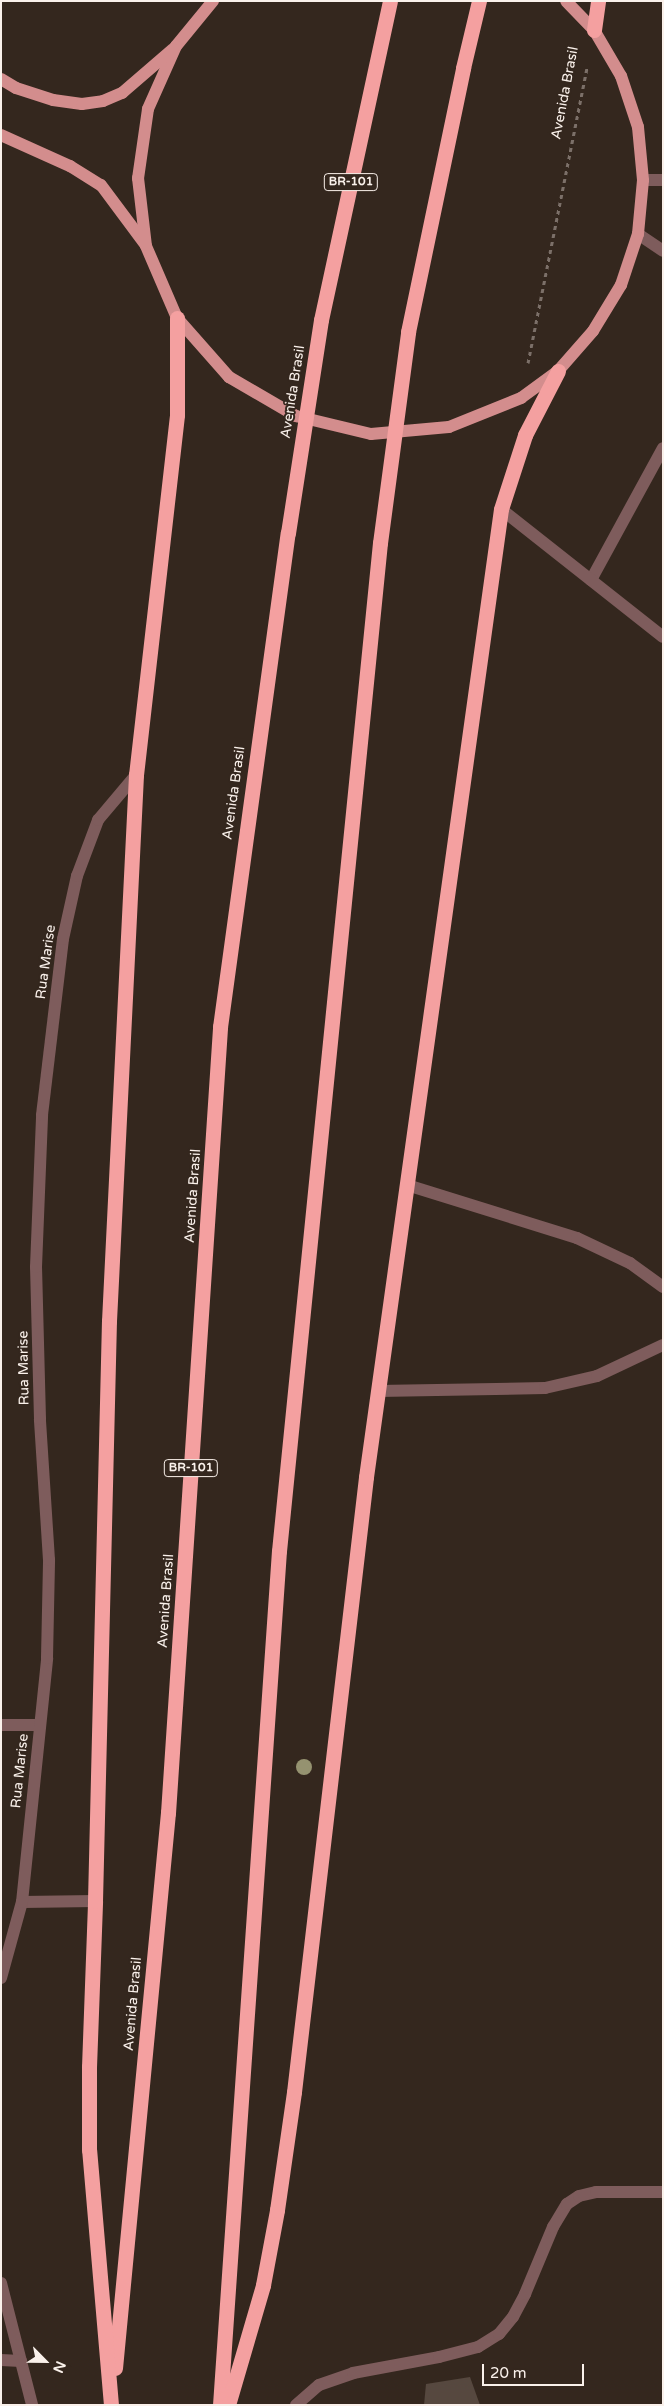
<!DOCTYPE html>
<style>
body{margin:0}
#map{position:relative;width:664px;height:2406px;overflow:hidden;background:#34271e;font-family:"Varela Round",sans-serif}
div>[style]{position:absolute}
.building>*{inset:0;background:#56483f}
.path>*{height:3px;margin-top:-1.5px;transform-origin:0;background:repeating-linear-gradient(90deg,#7c7069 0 4px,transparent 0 8px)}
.lane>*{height:12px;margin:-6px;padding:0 6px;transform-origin:6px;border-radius:6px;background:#7e5c5c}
.street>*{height:12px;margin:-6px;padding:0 6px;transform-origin:6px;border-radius:6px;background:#7e5c5c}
.primary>*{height:12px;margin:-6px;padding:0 6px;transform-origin:6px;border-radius:6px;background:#d38d8d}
.highway>*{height:15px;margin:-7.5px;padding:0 7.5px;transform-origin:7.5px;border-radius:7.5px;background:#f4a0a0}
.highway-bridge>*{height:15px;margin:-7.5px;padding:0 7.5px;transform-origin:7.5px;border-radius:7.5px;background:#f4a0a0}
.trees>*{width:16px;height:16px;margin:-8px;border-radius:50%;background:#959270}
span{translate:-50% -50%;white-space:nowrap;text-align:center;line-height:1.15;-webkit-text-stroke:4px #34271e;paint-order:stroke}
.shield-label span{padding:1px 4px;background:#34271e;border:1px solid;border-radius:4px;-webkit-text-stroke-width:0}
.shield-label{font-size:12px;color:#faf1eb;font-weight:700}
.street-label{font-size:14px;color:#faf1eb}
.frame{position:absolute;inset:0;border:2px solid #faf1eb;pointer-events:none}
.north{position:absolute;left:20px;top:2336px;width:50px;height:50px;-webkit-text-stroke:4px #34271e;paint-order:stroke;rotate:113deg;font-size:14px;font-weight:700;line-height:20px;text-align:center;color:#faf1eb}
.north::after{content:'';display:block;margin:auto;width:18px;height:22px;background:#faf1eb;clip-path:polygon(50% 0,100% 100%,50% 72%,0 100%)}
.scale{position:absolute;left:482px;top:2364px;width:102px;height:22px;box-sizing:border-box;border:2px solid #faf1eb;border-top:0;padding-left:6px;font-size:15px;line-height:18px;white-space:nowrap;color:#faf1eb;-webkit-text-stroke:4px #34271e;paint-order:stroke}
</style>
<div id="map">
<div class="building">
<div style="clip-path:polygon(470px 2377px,480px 2405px,424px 2405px,426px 2384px)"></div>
</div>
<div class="path">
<div style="left:528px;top:363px;width:302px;rotate:-78.7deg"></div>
</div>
<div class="lane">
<div style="left:638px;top:234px;width:30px;rotate:34deg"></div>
<div style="left:591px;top:580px;width:150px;rotate:-61.4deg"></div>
<div style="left:407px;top:1185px;width:178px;rotate:17.3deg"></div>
<div style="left:577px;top:1238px;width:59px;rotate:25.3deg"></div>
<div style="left:630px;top:1263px;width:41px;rotate:36deg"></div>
<div style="left:378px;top:1391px;width:167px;rotate:-1deg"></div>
<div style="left:545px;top:1388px;width:53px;rotate:-13deg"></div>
<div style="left:597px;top:1376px;width:73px;rotate:-25.2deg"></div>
<div style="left:296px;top:2405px;width:30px;rotate:-41deg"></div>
<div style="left:319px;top:2385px;width:36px;rotate:-19deg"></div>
<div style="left:353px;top:2373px;width:87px;rotate:-10.5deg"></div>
<div style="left:439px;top:2357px;width:40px;rotate:-14.4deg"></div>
<div style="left:478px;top:2347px;width:25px;rotate:-32deg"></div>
<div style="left:499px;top:2334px;width:22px;rotate:-51deg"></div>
<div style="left:513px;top:2317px;width:26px;rotate:-62deg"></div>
<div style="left:525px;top:2294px;width:73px;rotate:-67.3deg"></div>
<div style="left:553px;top:2227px;width:27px;rotate:-59deg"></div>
<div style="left:567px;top:2204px;width:14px;rotate:-34deg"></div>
<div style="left:579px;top:2196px;width:17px;rotate:-13deg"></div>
<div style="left:596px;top:2192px;width:67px"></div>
</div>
<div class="street">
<div style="left:643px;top:180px;width:20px"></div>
<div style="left:501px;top:509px;width:206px;rotate:38.3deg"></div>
<div style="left:1px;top:1725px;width:39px"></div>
<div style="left:22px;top:1902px;width:73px;rotate:-0.8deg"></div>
<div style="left:1px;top:1978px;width:79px;rotate:-74.6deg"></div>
<div style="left:22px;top:1902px;width:245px;rotate:-84.1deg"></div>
<div style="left:47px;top:1658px;width:98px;rotate:-88.8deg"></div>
<div style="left:49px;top:1560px;width:141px;rotate:-93.7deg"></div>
<div style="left:40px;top:1419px;width:152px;rotate:-91.5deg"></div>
<div style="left:36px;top:1267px;width:152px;rotate:-87.7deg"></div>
<div style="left:42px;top:1115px;width:177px;rotate:-83.2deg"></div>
<div style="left:63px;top:939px;width:65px;rotate:-77.5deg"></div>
<div style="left:77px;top:876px;width:60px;rotate:-69.4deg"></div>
<div style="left:98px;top:820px;width:59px;rotate:-49.8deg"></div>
<div style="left:1px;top:2283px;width:126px;rotate:75.7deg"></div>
<div style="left:1px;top:2360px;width:20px;rotate:3deg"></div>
</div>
<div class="primary">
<div style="left:213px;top:1px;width:58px;rotate:129.4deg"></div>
<div style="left:176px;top:46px;width:69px;rotate:114deg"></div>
<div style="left:148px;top:109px;width:70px;rotate:98.2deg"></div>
<div style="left:138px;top:178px;width:68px;rotate:83.3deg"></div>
<div style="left:146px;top:246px;width:78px;rotate:66.7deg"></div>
<div style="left:177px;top:318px;width:79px;rotate:48.6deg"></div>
<div style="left:229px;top:377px;width:78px;rotate:30.2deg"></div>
<div style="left:296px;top:416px;width:77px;rotate:13.5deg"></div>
<div style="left:371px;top:434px;width:78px;rotate:-5.1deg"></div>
<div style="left:449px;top:427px;width:78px;rotate:-21.9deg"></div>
<div style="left:521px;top:398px;width:46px;rotate:-36.1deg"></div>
<div style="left:558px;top:371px;width:53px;rotate:-48.8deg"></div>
<div style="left:593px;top:331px;width:54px;rotate:-58.7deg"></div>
<div style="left:621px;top:285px;width:54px;rotate:-71.6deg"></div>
<div style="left:638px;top:234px;width:54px;rotate:-84.7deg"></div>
<div style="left:643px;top:180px;width:53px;rotate:-95.4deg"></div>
<div style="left:638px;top:127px;width:54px;rotate:-108.4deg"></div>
<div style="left:621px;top:76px;width:53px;rotate:-120.4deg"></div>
<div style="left:594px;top:30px;width:40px;rotate:-134deg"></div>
<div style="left:1px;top:79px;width:17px;rotate:31deg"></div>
<div style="left:16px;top:88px;width:39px;rotate:18deg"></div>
<div style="left:53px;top:100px;width:29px;rotate:8deg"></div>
<div style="left:82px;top:104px;width:21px;rotate:-8deg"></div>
<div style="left:103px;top:101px;width:21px;rotate:-23deg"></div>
<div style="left:122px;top:93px;width:67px;rotate:-40.8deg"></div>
<div style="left:1px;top:135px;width:76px;rotate:24.2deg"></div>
<div style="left:70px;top:166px;width:36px;rotate:32deg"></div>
<div style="left:101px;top:185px;width:74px;rotate:53.3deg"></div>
</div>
<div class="highway">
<div style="left:594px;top:30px;width:29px;rotate:-82deg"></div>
<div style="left:321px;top:320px;width:326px;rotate:-77.8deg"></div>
<div style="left:408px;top:332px;width:270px;rotate:-78.2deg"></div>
<div style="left:463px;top:68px;width:69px;rotate:-76.6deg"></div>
<div style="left:115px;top:2368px;width:558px;rotate:-84.55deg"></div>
<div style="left:168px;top:1813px;width:788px;rotate:-86.21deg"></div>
<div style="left:220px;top:1027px;width:499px;rotate:-82.2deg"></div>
<div style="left:111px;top:2405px;width:256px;rotate:-94.9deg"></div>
<div style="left:89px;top:2150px;width:83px;rotate:-90deg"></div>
<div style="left:89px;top:2067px;width:166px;rotate:-87.9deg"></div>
<div style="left:95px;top:1901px;width:580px;rotate:-88.62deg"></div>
<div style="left:109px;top:1321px;width:547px;rotate:-87.17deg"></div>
<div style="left:136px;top:775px;width:362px;rotate:-83.5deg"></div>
<div style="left:177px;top:415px;width:97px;rotate:-90deg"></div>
<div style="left:220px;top:2405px;width:856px;rotate:-86.05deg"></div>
<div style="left:279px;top:1551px;width:1013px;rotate:-84.28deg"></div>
<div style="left:228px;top:2405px;width:125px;rotate:-73.7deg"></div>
<div style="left:263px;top:2285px;width:76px;rotate:-79.4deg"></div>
<div style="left:277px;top:2210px;width:119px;rotate:-81.8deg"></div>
<div style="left:294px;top:2092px;width:619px;rotate:-83.32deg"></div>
<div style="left:366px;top:1477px;width:977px;rotate:-82.06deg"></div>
<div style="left:501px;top:509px;width:78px;rotate:-72deg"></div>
<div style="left:525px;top:435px;width:72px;rotate:-62.7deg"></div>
</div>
<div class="highway-bridge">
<div style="left:288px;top:533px;width:216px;rotate:-81.2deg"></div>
<div style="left:380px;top:543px;width:213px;rotate:-82.4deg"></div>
</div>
<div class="trees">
<div style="left:304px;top:1767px"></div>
</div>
<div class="shield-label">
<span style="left:351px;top:182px">BR-101</span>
<span style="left:191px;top:1468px">BR-101</span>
</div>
<div class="street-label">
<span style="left:565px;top:93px;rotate:-79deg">Avenida Brasil</span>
<span style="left:293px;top:392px;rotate:-81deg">Avenida Brasil</span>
<span style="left:234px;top:793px;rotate:-82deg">Avenida Brasil</span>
<span style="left:46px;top:962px;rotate:-82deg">Rua Marise</span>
<span style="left:193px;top:1196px;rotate:-86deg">Avenida Brasil</span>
<span style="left:24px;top:1368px;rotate:-91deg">Rua Marise</span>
<span style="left:166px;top:1601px;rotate:-86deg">Avenida Brasil</span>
<span style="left:20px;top:1771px;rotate:-84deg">Rua Marise</span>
<span style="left:133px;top:2004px;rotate:-85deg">Avenida Brasil</span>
</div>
<div class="frame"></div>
<div class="north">N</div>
<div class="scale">20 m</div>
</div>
